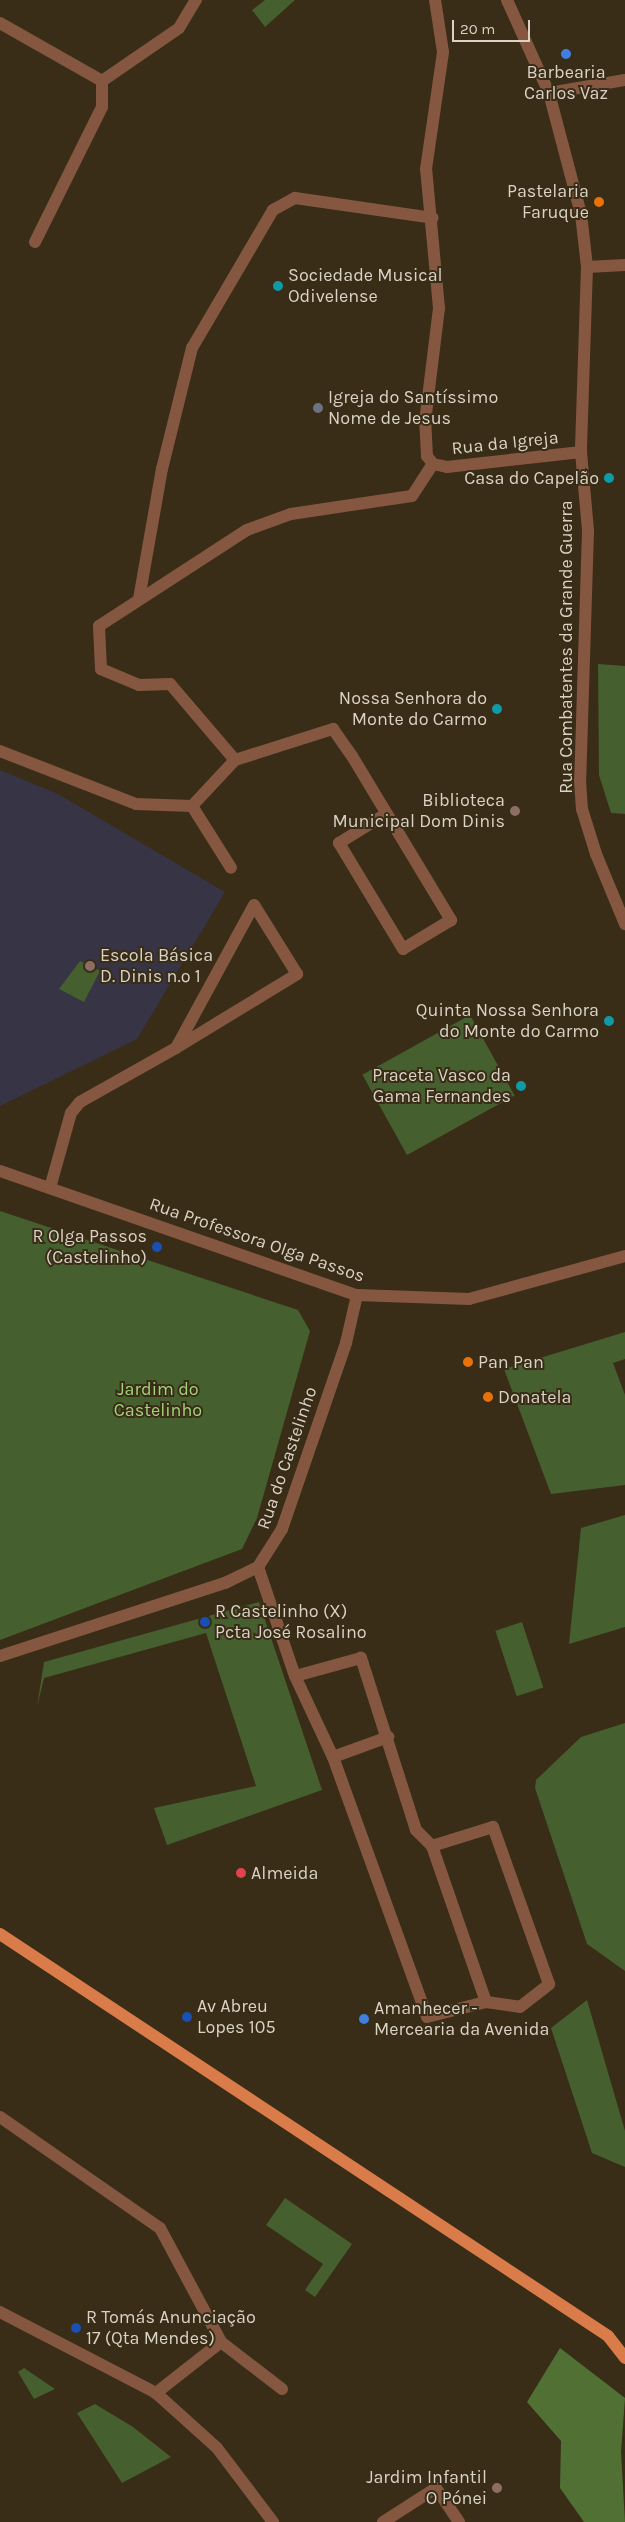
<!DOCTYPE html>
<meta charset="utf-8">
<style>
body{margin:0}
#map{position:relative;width:625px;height:2522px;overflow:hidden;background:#392d17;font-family:Karla,sans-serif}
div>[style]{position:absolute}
.education>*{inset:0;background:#373445}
.green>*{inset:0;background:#455f2e;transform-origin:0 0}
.forest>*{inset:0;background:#507133}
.minor>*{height:12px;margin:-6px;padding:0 6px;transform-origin:6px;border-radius:6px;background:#855740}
.major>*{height:12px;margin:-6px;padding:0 6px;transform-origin:6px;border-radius:6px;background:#da7b4a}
.dots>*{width:14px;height:14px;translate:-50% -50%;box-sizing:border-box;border:2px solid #392d17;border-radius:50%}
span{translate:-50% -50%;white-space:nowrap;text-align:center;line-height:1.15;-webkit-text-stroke:4px #392d17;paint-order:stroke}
.poi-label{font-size:18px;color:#dad2c5}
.right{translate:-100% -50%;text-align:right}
.left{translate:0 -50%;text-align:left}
.street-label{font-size:18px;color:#dad2c5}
.park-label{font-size:18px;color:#a2d27a}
.scale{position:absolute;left:452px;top:20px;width:78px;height:22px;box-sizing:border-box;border:2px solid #dad2c5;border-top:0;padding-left:6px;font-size:15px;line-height:18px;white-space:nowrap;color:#dad2c5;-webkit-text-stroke:4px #392d17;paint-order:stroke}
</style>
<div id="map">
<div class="education">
<div style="clip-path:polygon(0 770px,58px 794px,225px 892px,137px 1039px,0 1106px)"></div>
</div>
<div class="green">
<div style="clip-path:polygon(265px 0,295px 0,265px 27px,252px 10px)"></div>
<div style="clip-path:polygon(598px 664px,625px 666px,625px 814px,611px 813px,599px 775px)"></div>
<div style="clip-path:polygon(80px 961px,100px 971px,84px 1002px,59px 989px)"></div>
<div style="left:470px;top:1015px;width:92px;height:123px;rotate:61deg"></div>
<div style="clip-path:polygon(0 1211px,298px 1310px,310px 1331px,257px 1518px,242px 1549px,0 1640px)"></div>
<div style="clip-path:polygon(625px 1332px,625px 1359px,613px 1363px,625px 1395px,625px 1485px,551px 1494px,504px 1369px)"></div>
<div style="clip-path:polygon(625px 1515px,625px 1627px,569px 1644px,581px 1528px)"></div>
<div style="clip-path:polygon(259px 1602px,322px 1790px,167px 1845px,154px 1808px,256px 1786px,206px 1633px,44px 1678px,37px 1707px,44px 1662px)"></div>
<div style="left:522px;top:1622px;width:69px;height:28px;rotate:72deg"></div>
<div style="clip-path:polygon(625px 1723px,625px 1971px,587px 1944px,535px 1788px,536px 1780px,581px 1737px)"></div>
<div style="clip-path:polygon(587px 2000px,625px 2131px,625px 2167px,592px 2153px,551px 2028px)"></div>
<div style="clip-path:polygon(285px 2198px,352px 2244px,315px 2297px,305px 2290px,323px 2264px,266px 2225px)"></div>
<div style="clip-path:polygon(24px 2368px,55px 2389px,34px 2399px,18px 2372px)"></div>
<div style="clip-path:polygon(95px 2404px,133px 2427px,171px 2457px,122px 2483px,77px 2413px)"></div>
</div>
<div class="forest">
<div style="clip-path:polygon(560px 2348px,625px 2398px,621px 2452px,625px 2522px,584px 2522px,560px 2488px,561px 2441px,527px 2402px)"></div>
</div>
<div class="minor">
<div style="left:507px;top:0;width:102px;rotate:65.7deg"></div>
<div style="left:549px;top:93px;width:125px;rotate:75.2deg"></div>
<div style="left:581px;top:214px;width:53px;rotate:83.5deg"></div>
<div style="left:587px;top:267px;width:185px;rotate:91.9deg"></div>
<div style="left:581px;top:452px;width:79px;rotate:84.9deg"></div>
<div style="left:588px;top:531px;width:250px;rotate:91.8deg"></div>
<div style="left:580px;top:781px;width:28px;rotate:86deg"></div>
<div style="left:582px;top:809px;width:47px;rotate:72.7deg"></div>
<div style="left:596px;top:854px;width:76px;rotate:67.5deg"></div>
<div style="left:0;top:23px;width:117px;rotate:29.6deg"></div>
<div style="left:102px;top:81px;width:93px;rotate:-34.5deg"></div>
<div style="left:179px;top:28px;width:33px;rotate:-59deg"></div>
<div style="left:549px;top:93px;width:77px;rotate:-9.7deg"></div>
<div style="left:35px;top:242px;width:151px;rotate:-63.6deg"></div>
<div style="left:102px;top:107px;width:26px;rotate:-90deg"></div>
<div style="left:587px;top:267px;width:38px;rotate:-3deg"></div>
<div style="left:433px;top:464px;width:14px;rotate:12deg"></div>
<div style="left:447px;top:467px;width:135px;rotate:-6.4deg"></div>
<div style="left:139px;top:599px;width:132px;rotate:-80deg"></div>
<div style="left:162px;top:469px;width:125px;rotate:-76.1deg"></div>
<div style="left:192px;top:348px;width:160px;rotate:-59.6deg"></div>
<div style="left:273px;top:210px;width:25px;rotate:-29deg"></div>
<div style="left:295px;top:198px;width:139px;rotate:8.2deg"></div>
<div style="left:0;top:751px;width:146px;rotate:21.3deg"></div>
<div style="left:136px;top:804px;width:56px;rotate:2deg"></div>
<div style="left:192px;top:806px;width:63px;rotate:-46.9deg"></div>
<div style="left:235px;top:760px;width:103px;rotate:-17.6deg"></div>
<div style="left:333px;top:729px;width:33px;rotate:55deg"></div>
<div style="left:352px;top:756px;width:192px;rotate:58.9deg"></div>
<div style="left:451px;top:920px;width:56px;rotate:148.9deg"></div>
<div style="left:403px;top:949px;width:124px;rotate:-121.1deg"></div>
<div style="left:339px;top:843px;width:55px;rotate:-31.7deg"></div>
<div style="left:235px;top:760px;width:100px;rotate:-130.5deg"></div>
<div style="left:170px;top:684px;width:31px;rotate:178deg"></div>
<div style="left:139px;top:685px;width:41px;rotate:-157.2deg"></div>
<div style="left:101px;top:669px;width:43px;rotate:-92.7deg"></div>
<div style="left:99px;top:626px;width:176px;rotate:-33deg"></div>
<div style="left:247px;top:530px;width:47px;rotate:-20deg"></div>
<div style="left:291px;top:514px;width:122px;rotate:-8.5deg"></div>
<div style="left:412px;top:496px;width:38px;rotate:-57deg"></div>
<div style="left:433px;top:464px;width:10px;rotate:-127deg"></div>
<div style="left:427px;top:456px;width:34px;rotate:-93deg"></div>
<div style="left:425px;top:422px;width:115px;rotate:-83deg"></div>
<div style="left:439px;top:308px;width:140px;rotate:-95.3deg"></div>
<div style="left:426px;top:169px;width:118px;rotate:-81.7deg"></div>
<div style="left:443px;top:52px;width:53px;rotate:-98.7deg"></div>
<div style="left:192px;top:806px;width:73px;rotate:57.8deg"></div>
<div style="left:0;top:1171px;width:378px;rotate:19.2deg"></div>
<div style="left:357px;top:1295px;width:112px;rotate:2deg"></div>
<div style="left:469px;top:1299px;width:162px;rotate:-15.4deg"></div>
<div style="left:50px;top:1188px;width:78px;rotate:-74.4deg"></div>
<div style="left:71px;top:1113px;width:14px;rotate:-51deg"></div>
<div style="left:80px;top:1102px;width:110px;rotate:-29.4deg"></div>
<div style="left:176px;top:1048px;width:142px;rotate:-31.4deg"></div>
<div style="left:297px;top:974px;width:81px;rotate:-121.9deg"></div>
<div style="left:254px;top:905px;width:163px;rotate:118.6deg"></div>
<div style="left:258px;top:1567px;width:115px;rotate:71.3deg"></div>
<div style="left:295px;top:1676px;width:89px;rotate:64.9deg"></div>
<div style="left:333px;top:1757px;width:276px;rotate:70.1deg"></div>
<div style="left:427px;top:2017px;width:61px;rotate:-14.3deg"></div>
<div style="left:486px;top:2002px;width:34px;rotate:8deg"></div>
<div style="left:520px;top:2007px;width:37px;rotate:-38deg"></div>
<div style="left:549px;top:1984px;width:167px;rotate:-109.6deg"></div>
<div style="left:493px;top:1827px;width:64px;rotate:162.7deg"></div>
<div style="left:432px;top:1846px;width:23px;rotate:-135deg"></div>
<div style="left:416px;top:1830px;width:181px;rotate:-107.7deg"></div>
<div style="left:361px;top:1658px;width:68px;rotate:164.7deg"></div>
<div style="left:0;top:1656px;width:237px;rotate:-18deg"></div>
<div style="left:225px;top:1583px;width:37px;rotate:-26deg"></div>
<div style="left:258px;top:1567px;width:45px;rotate:-57.7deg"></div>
<div style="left:282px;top:1529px;width:197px;rotate:-71deg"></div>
<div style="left:346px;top:1343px;width:49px;rotate:-77.1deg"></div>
<div style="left:333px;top:1757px;width:59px;rotate:-20deg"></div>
<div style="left:432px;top:1846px;width:165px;rotate:70.9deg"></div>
<div style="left:0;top:2117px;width:195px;rotate:34.8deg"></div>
<div style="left:160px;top:2228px;width:129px;rotate:61.8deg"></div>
<div style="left:221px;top:2342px;width:83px;rotate:141.9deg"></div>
<div style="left:0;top:2312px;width:176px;rotate:27.4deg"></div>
<div style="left:156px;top:2393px;width:82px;rotate:42deg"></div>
<div style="left:217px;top:2448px;width:93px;rotate:52.9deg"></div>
<div style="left:221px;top:2342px;width:77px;rotate:37.6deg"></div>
<div style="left:383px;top:2522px;width:63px;rotate:-32.7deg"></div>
<div style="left:436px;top:2488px;width:41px;rotate:55.9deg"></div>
</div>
<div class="major">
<div style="left:0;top:1934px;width:729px;rotate:33.47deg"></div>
<div style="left:608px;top:2336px;width:28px;rotate:52deg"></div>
</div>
<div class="dots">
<div style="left:566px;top:54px;background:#3f7fe0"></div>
<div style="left:599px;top:202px;background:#e8710a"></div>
<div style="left:278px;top:286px;background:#0f9aa8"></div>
<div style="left:318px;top:408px;background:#6b7280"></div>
<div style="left:609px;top:478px;background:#0f9aa8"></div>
<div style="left:497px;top:709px;background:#0f9aa8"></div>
<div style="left:515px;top:811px;background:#8d6e63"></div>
<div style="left:90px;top:966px;background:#8d6e63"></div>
<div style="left:609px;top:1021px;background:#0f9aa8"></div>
<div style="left:521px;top:1086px;background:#0f9aa8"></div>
<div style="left:157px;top:1247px;background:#1a4fb4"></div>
<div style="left:468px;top:1362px;background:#e8710a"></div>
<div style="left:488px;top:1397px;background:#e8710a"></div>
<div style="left:205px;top:1622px;background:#1a4fb4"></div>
<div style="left:241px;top:1873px;background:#e0444e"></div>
<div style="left:187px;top:2017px;background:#1a4fb4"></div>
<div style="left:364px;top:2019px;background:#3f7fe0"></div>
<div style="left:76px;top:2328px;background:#1a4fb4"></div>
<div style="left:497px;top:2488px;background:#8d6e63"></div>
</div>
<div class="poi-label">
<span style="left:566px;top:83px">Barbearia<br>Carlos Vaz</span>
<span class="right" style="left:589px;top:202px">Pastelaria<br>Faruque</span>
<span class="left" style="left:288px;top:286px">Sociedade Musical<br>Odivelense</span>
<span class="left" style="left:328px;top:408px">Igreja do Santíssimo<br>Nome de Jesus</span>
<span class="right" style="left:599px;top:478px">Casa do Capelão</span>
<span class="right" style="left:487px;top:709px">Nossa Senhora do<br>Monte do Carmo</span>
<span class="right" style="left:505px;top:811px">Biblioteca<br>Municipal Dom Dinis</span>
<span class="left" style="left:100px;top:966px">Escola Básica<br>D. Dinis n.º 1</span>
<span class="right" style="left:599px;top:1021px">Quinta Nossa Senhora<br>do Monte do Carmo</span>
<span class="right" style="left:511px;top:1086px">Praceta Vasco da<br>Gama Fernandes</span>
<span class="right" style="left:147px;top:1247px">R Olga Passos<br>(Castelinho)</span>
<span class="left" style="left:478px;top:1362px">Pan Pan</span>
<span class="left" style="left:498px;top:1397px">Donatela</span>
<span class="left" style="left:215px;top:1622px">R Castelinho (X)<br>Pcta José Rosalino</span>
<span class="left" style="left:251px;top:1873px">Almeida</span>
<span class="left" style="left:197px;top:2017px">Av Abreu<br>Lopes 105</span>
<span class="left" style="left:374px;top:2019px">Amanhecer -<br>Mercearia da Avenida</span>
<span class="left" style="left:86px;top:2328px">R Tomás Anunciação<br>17 (Qta Mendes)</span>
<span class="right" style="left:487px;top:2488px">Jardim Infantil<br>O Pónei</span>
</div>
<div class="street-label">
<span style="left:505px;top:443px;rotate:-6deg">Rua da Igreja</span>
<span style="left:566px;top:647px;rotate:-90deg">Rua Combatentes da Grande Guerra</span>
<span style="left:257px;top:1240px;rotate:19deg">Rua Professora Olga Passos</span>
<span style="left:287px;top:1458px;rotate:-71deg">Rua do Castelinho</span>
</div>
<div class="park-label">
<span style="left:158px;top:1400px">Jardim do<br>Castelinho</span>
</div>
<div class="scale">20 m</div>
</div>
